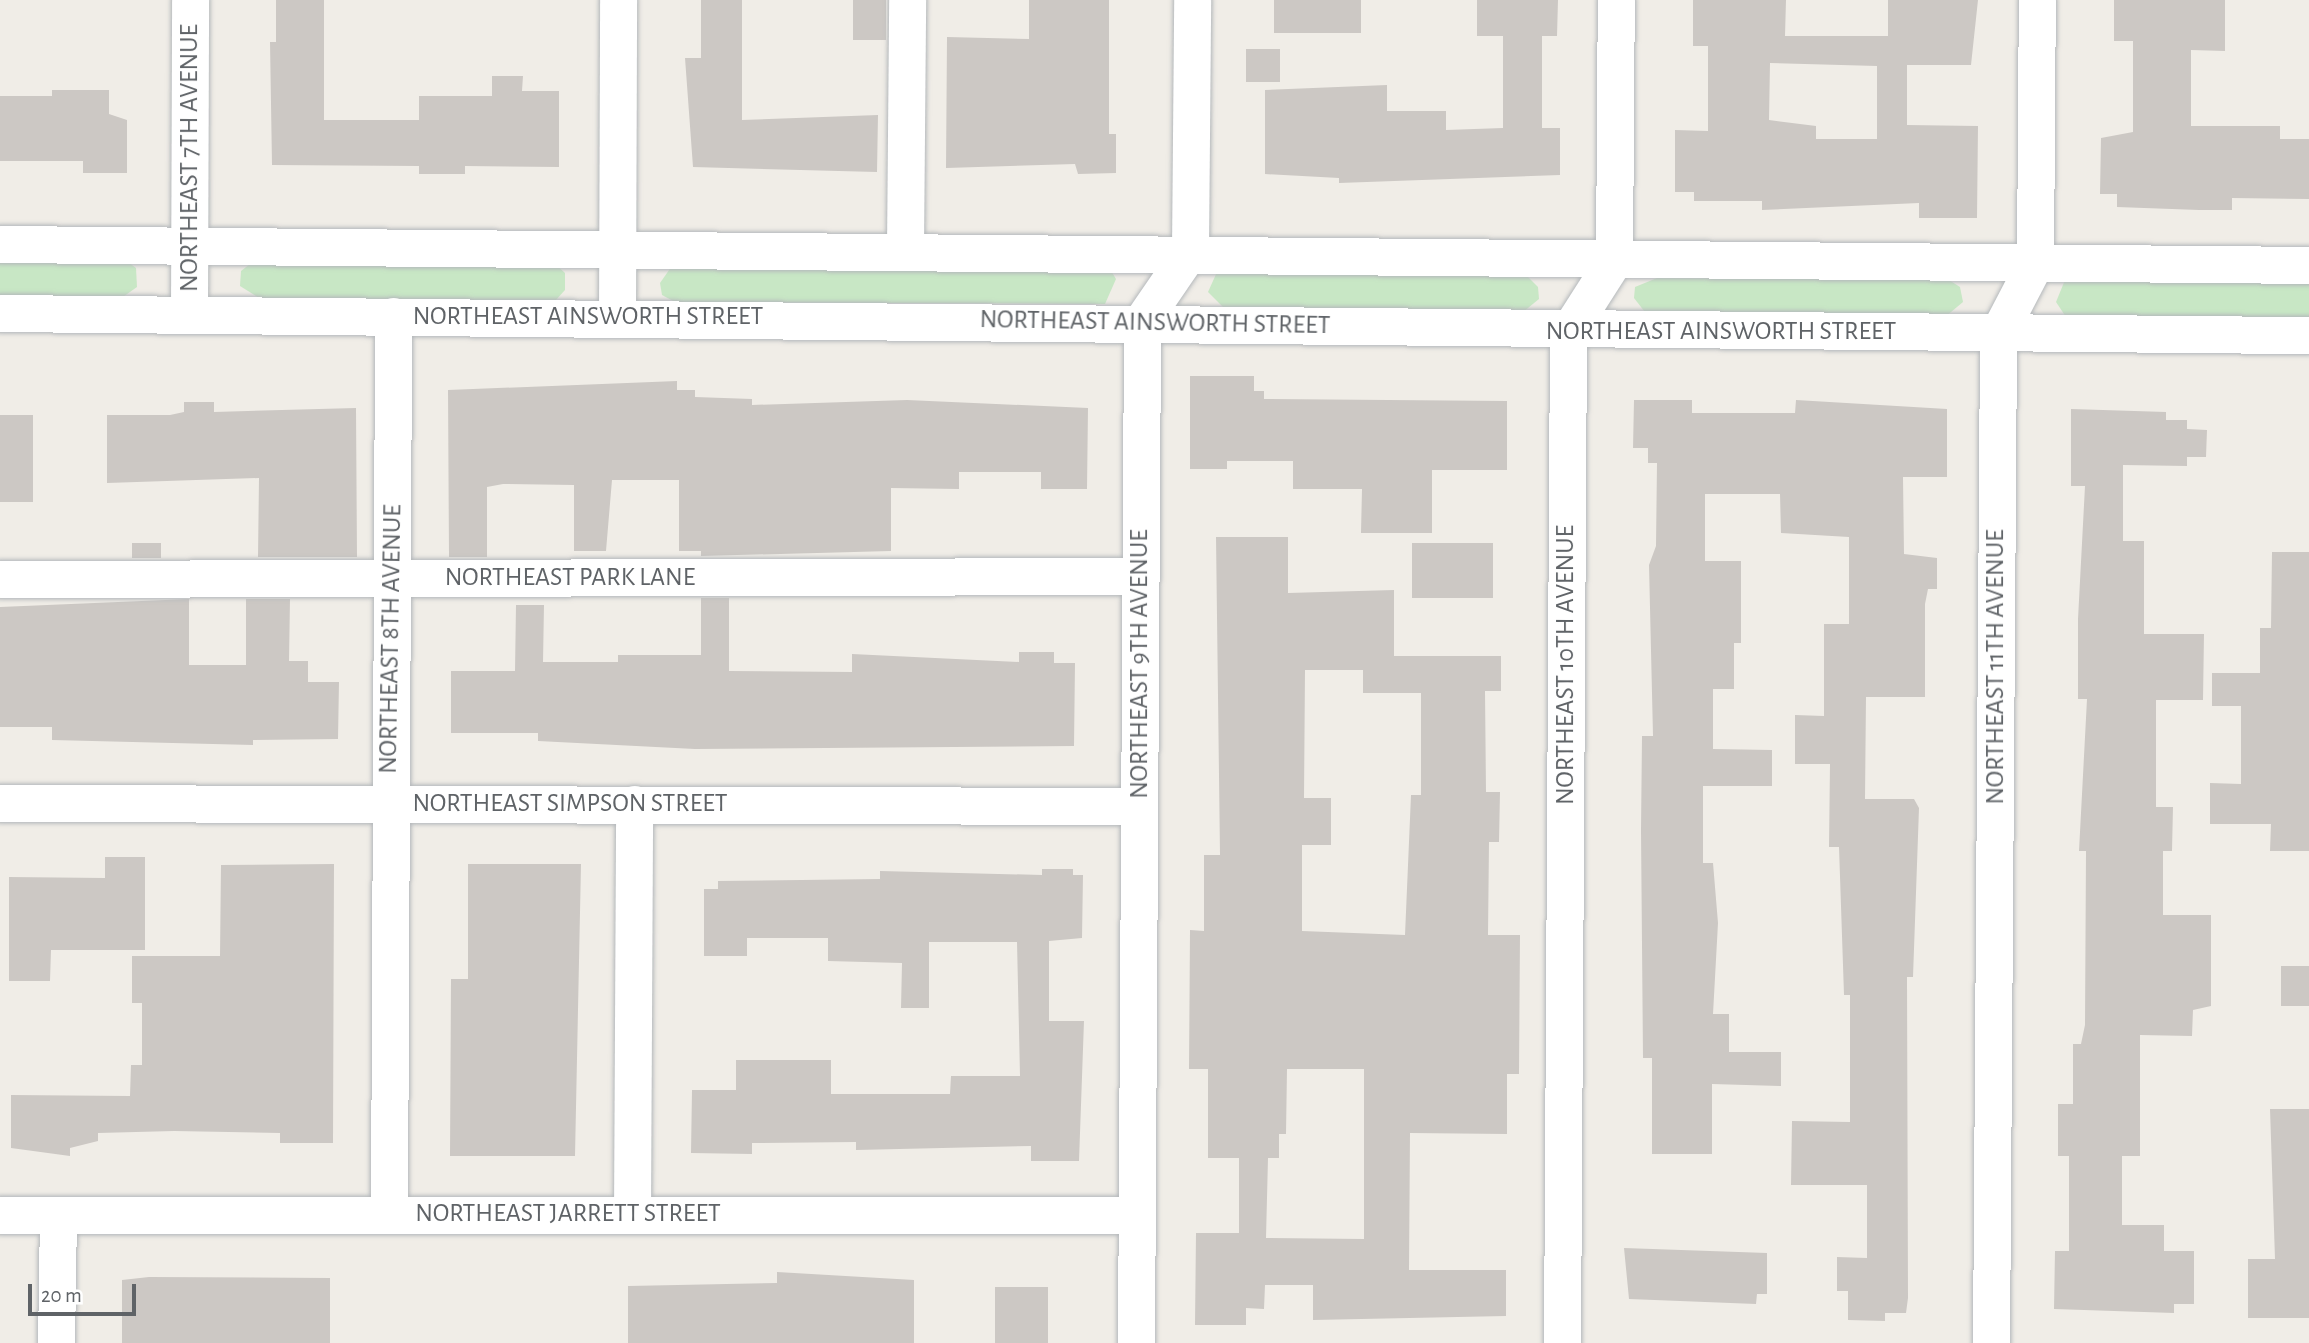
<!DOCTYPE html>
<style>
body{margin:0}
#map{position:relative;width:2309px;height:1343px;overflow:hidden;background:#f0ede7;font-family:"Alegreya Sans",sans-serif}
div>[style]{position:absolute}
.green>*{inset:0;background:#c8e7c5}
.building>*{inset:0;background:#ccc8c4;transform-origin:0 0}
.roads{filter:drop-shadow(0 0 2px #b4b8bb) drop-shadow(0 0 2px #b4b8bb)}
.minor>*{height:37px;margin:-18.5px;padding:0 18.5px;transform-origin:18.5px;border-radius:18.5px;background:#fff}
span{translate:-50% -50%;white-space:nowrap;text-align:center;line-height:1.15;-webkit-text-stroke:6px #fff;paint-order:stroke}
.street-label{font-size:26px;color:#5f6367}
.scale{position:absolute;left:28px;top:1284px;width:108px;height:32px;box-sizing:border-box;border:4px solid #5f6367;border-top:0;padding-left:9px;font-size:21px;line-height:24px;white-space:nowrap;color:#5f6367;-webkit-text-stroke:5px #fff;paint-order:stroke}
</style>
<div id="map">
<div class="green">
<div style="clip-path:polygon(0 258px,124px 259px,136px 268px,137px 287px,120px 299px,0 297px)"></div>
<div style="clip-path:polygon(255px 260px,553px 262px,565px 273px,565px 290px,555px 301px,259px 298px,240px 286px,241px 271px)"></div>
<div style="clip-path:polygon(674px 263px,1110px 269px,1116px 279px,1105px 304px,675px 302px,662px 295px,660px 283px)"></div>
<div style="clip-path:polygon(1217px 272px,1524px 273px,1538px 287px,1539px 299px,1522px 313px,1225px 309px,1208px 292px)"></div>
<div style="clip-path:polygon(1657px 278px,1949px 280px,1960px 287px,1963px 302px,1945px 317px,1648px 316px,1634px 298px,1635px 287px)"></div>
<div style="clip-path:polygon(2065px 280px,2309px 282px,2309px 318px,2066px 317px,2056px 302px)"></div>
</div>
<div class="building">
<div style="clip-path:polygon(276px 0,324px 0,324px 120px,419px 120px,419px 96px,492px 96px,492px 76px,523px 76px,522px 91px,559px 91px,559px 167px,465px 166px,465px 174px,419px 174px,419px 166px,272px 165px,270px 42px,276px 42px)"></div>
<div style="clip-path:polygon(701px 0,742px 0,742px 120px,878px 115px,877px 172px,693px 167px,685px 58px,701px 58px)"></div>
<div style="left:853px;top:0;width:33px;height:40px"></div>
<div style="clip-path:polygon(1029px 0,1109px 0,1109px 134px,1116px 134px,1116px 173px,1078px 174px,1075px 164px,946px 168px,947px 37px,1029px 39px)"></div>
<div style="left:1274px;top:0;width:87px;height:33px"></div>
<div style="clip-path:polygon(1477px 0,1558px 0,1557px 36px,1542px 36px,1542px 128px,1560px 128px,1560px 175px,1339px 183px,1339px 178px,1265px 174px,1265px 90px,1387px 85px,1387px 111px,1446px 111px,1446px 130px,1503px 128px,1503px 36px,1477px 36px)"></div>
<div style="clip-path:polygon(evenodd,1693px 0,1786px 0,1785px 36px,1888px 36px,1888px 0,1978px 0,1971px 65px,1907px 65px,1907px 125px,1978px 126px,1977px 218px,1919px 218px,1919px 203px,1762px 210px,1762px 201px,1694px 201px,1694px 192px,1675px 192px,1675px 130px,1708px 131px,1708px 46px,1693px 46px,1693px 0,1770px 63px,1877px 66px,1877px 139px,1816px 139px,1816px 126px,1769px 120px,1770px 63px)"></div>
<div style="clip-path:polygon(2114px 0,2225px 0,2225px 51px,2191px 50px,2191px 126px,2280px 126px,2280px 139px,2309px 139px,2309px 199px,2232px 198px,2232px 210px,2199px 210px,2117px 207px,2117px 194px,2100px 194px,2101px 138px,2133px 132px,2133px 41px,2114px 41px)"></div>
<div style="left:1246px;top:49px;width:34px;height:33px"></div>
<div style="clip-path:polygon(52px 90px,109px 90px,109px 114px,127px 120px,127px 173px,83px 173px,83px 161px,0 161px,0 96px,52px 96px)"></div>
<div style="clip-path:polygon(1190px 376px,1254px 376px,1254px 391px,1264px 391px,1264px 399px,1507px 401px,1507px 470px,1432px 470px,1432px 533px,1361px 533px,1362px 489px,1293px 489px,1293px 461px,1227px 461px,1227px 469px,1190px 469px)"></div>
<div style="clip-path:polygon(677px 381px,677px 390px,695px 390px,695px 397px,752px 399px,752px 405px,907px 400px,1088px 408px,1087px 489px,1041px 489px,1041px 472px,959px 472px,959px 489px,891px 488px,891px 551px,701px 556px,701px 551px,679px 551px,679px 480px,612px 480px,606px 551px,574px 551px,574px 485px,503px 484px,487px 487px,487px 557px,449px 557px,448px 390px)"></div>
<div style="clip-path:polygon(1634px 400px,1692px 400px,1692px 413px,1795px 413px,1796px 400px,1947px 409px,1947px 477px,1903px 477px,1904px 554px,1937px 558px,1937px 589px,1928px 589px,1925px 604px,1925px 697px,1866px 697px,1865px 799px,1914px 799px,1919px 808px,1913px 977px,1907px 977px,1908px 1298px,1906px 1313px,1885px 1313px,1885px 1321px,1848px 1320px,1848px 1291px,1837px 1291px,1837px 1257px,1867px 1258px,1867px 1185px,1791px 1185px,1792px 1121px,1850px 1122px,1850px 995px,1844px 995px,1839px 847px,1829px 847px,1830px 764px,1795px 764px,1795px 715px,1824px 716px,1824px 624px,1849px 624px,1849px 537px,1781px 533px,1780px 494px,1705px 494px,1705px 561px,1741px 561px,1741px 643px,1734px 643px,1734px 689px,1713px 689px,1713px 749px,1772px 750px,1772px 786px,1703px 786px,1703px 863px,1713px 863px,1718px 923px,1713px 1014px,1729px 1014px,1729px 1052px,1781px 1052px,1781px 1086px,1712px 1084px,1712px 1154px,1652px 1154px,1652px 1058px,1643px 1058px,1641px 831px,1642px 736px,1653px 736px,1649px 565px,1656px 546px,1657px 463px,1648px 463px,1648px 448px,1633px 448px)"></div>
<div style="clip-path:polygon(184px 402px,214px 402px,214px 412px,356px 408px,357px 557px,258px 557px,259px 478px,107px 483px,107px 415px,170px 415px,184px 412px)"></div>
<div style="clip-path:polygon(2071px 409px,2166px 412px,2166px 420px,2187px 420px,2187px 429px,2207px 430px,2206px 457px,2187px 457px,2187px 466px,2123px 465px,2123px 541px,2144px 541px,2144px 634px,2204px 634px,2203px 700px,2156px 700px,2156px 807px,2173px 807px,2172px 851px,2163px 851px,2163px 915px,2211px 915px,2211px 1006px,2193px 1010px,2192px 1036px,2140px 1035px,2140px 1156px,2122px 1156px,2122px 1225px,2164px 1225px,2164px 1251px,2194px 1251px,2194px 1304px,2174px 1304px,2174px 1313px,2054px 1309px,2055px 1251px,2069px 1251px,2069px 1156px,2058px 1156px,2058px 1104px,2073px 1104px,2073px 1044px,2081px 1044px,2085px 1025px,2086px 851px,2079px 851px,2087px 699px,2078px 699px,2078px 619px,2085px 486px,2071px 486px)"></div>
<div style="left:0;top:415px;width:33px;height:87px"></div>
<div style="clip-path:polygon(evenodd,1216px 537px,1288px 537px,1288px 593px,1394px 590px,1394px 656px,1501px 656px,1501px 691px,1485px 691px,1486px 792px,1500px 792px,1499px 842px,1489px 842px,1488px 935px,1520px 935px,1519px 1074px,1507px 1074px,1507px 1134px,1410px 1133px,1409px 1270px,1506px 1270px,1506px 1316px,1313px 1320px,1313px 1285px,1265px 1285px,1264px 1309px,1246px 1308px,1246px 1325px,1195px 1325px,1196px 1233px,1239px 1233px,1239px 1158px,1208px 1158px,1208px 1069px,1189px 1069px,1190px 930px,1204px 931px,1204px 855px,1220px 855px,1216px 537px,1305px 670px,1363px 670px,1363px 693px,1421px 693px,1421px 795px,1411px 795px,1405px 935px,1302px 931px,1302px 845px,1331px 845px,1331px 798px,1304px 798px,1305px 670px,1216px 537px,1287px 1069px,1364px 1069px,1364px 1239px,1266px 1238px,1268px 1158px,1279px 1158px,1279px 1134px,1286px 1134px,1287px 1069px)"></div>
<div style="left:132px;top:543px;width:29px;height:15px"></div>
<div style="left:1412px;top:543px;width:81px;height:55px"></div>
<div style="clip-path:polygon(2272px 552px,2309px 552px,2309px 851px,2270px 851px,2271px 824px,2210px 824px,2210px 783px,2241px 784px,2241px 706px,2212px 706px,2212px 673px,2260px 673px,2260px 628px,2271px 628px)"></div>
<div style="clip-path:polygon(701px 598px,729px 598px,729px 671px,852px 672px,852px 654px,1019px 662px,1019px 652px,1054px 652px,1054px 663px,1075px 663px,1074px 746px,695px 749px,538px 741px,538px 733px,451px 733px,451px 671px,515px 671px,516px 605px,544px 605px,543px 662px,618px 662px,618px 655px,701px 655px)"></div>
<div style="clip-path:polygon(189px 599px,189px 665px,246px 665px,246px 599px,290px 599px,289px 661px,308px 661px,308px 682px,339px 682px,338px 739px,253px 740px,253px 745px,52px 740px,52px 727px,0 727px,0 607px)"></div>
<div style="clip-path:polygon(105px 857px,145px 857px,145px 950px,51px 950px,50px 981px,9px 981px,9px 877px,105px 878px)"></div>
<div style="clip-path:polygon(334px 864px,333px 1143px,280px 1143px,280px 1133px,174px 1131px,98px 1133px,98px 1141px,70px 1148px,70px 1156px,11px 1148px,11px 1095px,130px 1096px,131px 1065px,142px 1065px,142px 1003px,132px 1003px,132px 956px,220px 956px,221px 865px)"></div>
<div style="clip-path:polygon(468px 864px,581px 864px,575px 1156px,450px 1156px,451px 979px,468px 979px)"></div>
<div style="clip-path:polygon(1042px 869px,1073px 869px,1073px 875px,1083px 875px,1082px 938px,1049px 941px,1049px 1021px,1084px 1021px,1079px 1161px,1031px 1161px,1031px 1146px,856px 1150px,856px 1142px,752px 1143px,752px 1154px,691px 1153px,692px 1090px,736px 1090px,736px 1060px,831px 1060px,831px 1094px,950px 1094px,951px 1076px,1020px 1076px,1017px 942px,929px 942px,929px 1008px,901px 1008px,902px 963px,828px 961px,828px 938px,747px 938px,747px 956px,704px 956px,704px 889px,718px 889px,718px 881px,880px 879px,880px 871px,1042px 875px)"></div>
<div style="left:2281px;top:966px;width:28px;height:40px"></div>
<div style="clip-path:polygon(2270px 1109px,2309px 1109px,2309px 1318px,2248px 1318px,2248px 1259px,2275px 1259px)"></div>
<div style="clip-path:polygon(1624px 1248px,1767px 1253px,1767px 1294px,1757px 1294px,1756px 1304px,1629px 1299px)"></div>
<div style="clip-path:polygon(777px 1272px,914px 1280px,914px 1343px,628px 1343px,628px 1286px,777px 1283px)"></div>
<div style="clip-path:polygon(149px 1277px,330px 1278px,330px 1343px,122px 1343px,122px 1280px)"></div>
<div style="left:995px;top:1287px;width:53px;height:56px"></div>
</div>
<div class="roads">
<div class="minor">
<div style="left:0;top:244px;width:2309px;rotate:0.52deg"></div>
<div style="left:905px;top:249px;width:249px;rotate:-89.5deg"></div>
<div style="left:0;top:313px;width:2309px;rotate:0.55deg"></div>
<div style="left:189px;top:315px;width:315px;rotate:-89.8deg"></div>
<div style="left:617px;top:317px;width:317px;rotate:-89.8deg"></div>
<div style="left:0;top:579px;width:1141px;rotate:-0.15deg"></div>
<div style="left:0;top:803px;width:1139px;rotate:0.15deg"></div>
<div style="left:389px;top:1214px;width:898px;rotate:-89.74deg"></div>
<div style="left:632px;top:1214px;width:410px;rotate:-89.7deg"></div>
<div style="left:0;top:1215px;width:1137px"></div>
<div style="left:56px;top:1343px;width:128px;rotate:-89.1deg"></div>
<div style="left:1136px;top:1343px;width:1022px;rotate:-89.66deg"></div>
<div style="left:1142px;top:321px;width:85px;rotate:-55.6deg"></div>
<div style="left:1190px;top:251px;width:251px;rotate:-89.5deg"></div>
<div style="left:1562px;top:1343px;width:1011px;rotate:-89.66deg"></div>
<div style="left:1568px;top:332px;width:85px;rotate:-57.4deg"></div>
<div style="left:1614px;top:260px;width:260px;rotate:-89.6deg"></div>
<div style="left:1991px;top:1343px;width:1009px;rotate:-89.6deg"></div>
<div style="left:1998px;top:334px;width:80px;rotate:-62.5deg"></div>
<div style="left:2035px;top:263px;width:263px;rotate:-89.6deg"></div>
</div>
</div>
<div class="street-label">
<span style="left:190px;top:158px;rotate:-90deg">NORTHEAST 7TH AVENUE</span>
<span style="left:588px;top:317px">NORTHEAST AINSWORTH STREET</span>
<span style="left:1155px;top:323px;rotate:1deg">NORTHEAST AINSWORTH STREET</span>
<span style="left:1721px;top:332px">NORTHEAST AINSWORTH STREET</span>
<span style="left:570px;top:578px">NORTHEAST PARK LANE</span>
<span style="left:391px;top:639px;rotate:-89deg">NORTHEAST 8TH AVENUE</span>
<span style="left:1140px;top:664px;rotate:-90deg">NORTHEAST 9TH AVENUE</span>
<span style="left:1566px;top:665px;rotate:-90deg">NORTHEAST 10TH AVENUE</span>
<span style="left:1996px;top:667px;rotate:-90deg">NORTHEAST 11TH AVENUE</span>
<span style="left:570px;top:804px">NORTHEAST SIMPSON STREET</span>
<span style="left:568px;top:1214px">NORTHEAST JARRETT STREET</span>
</div>
<div class="scale">20 m</div>
</div>
